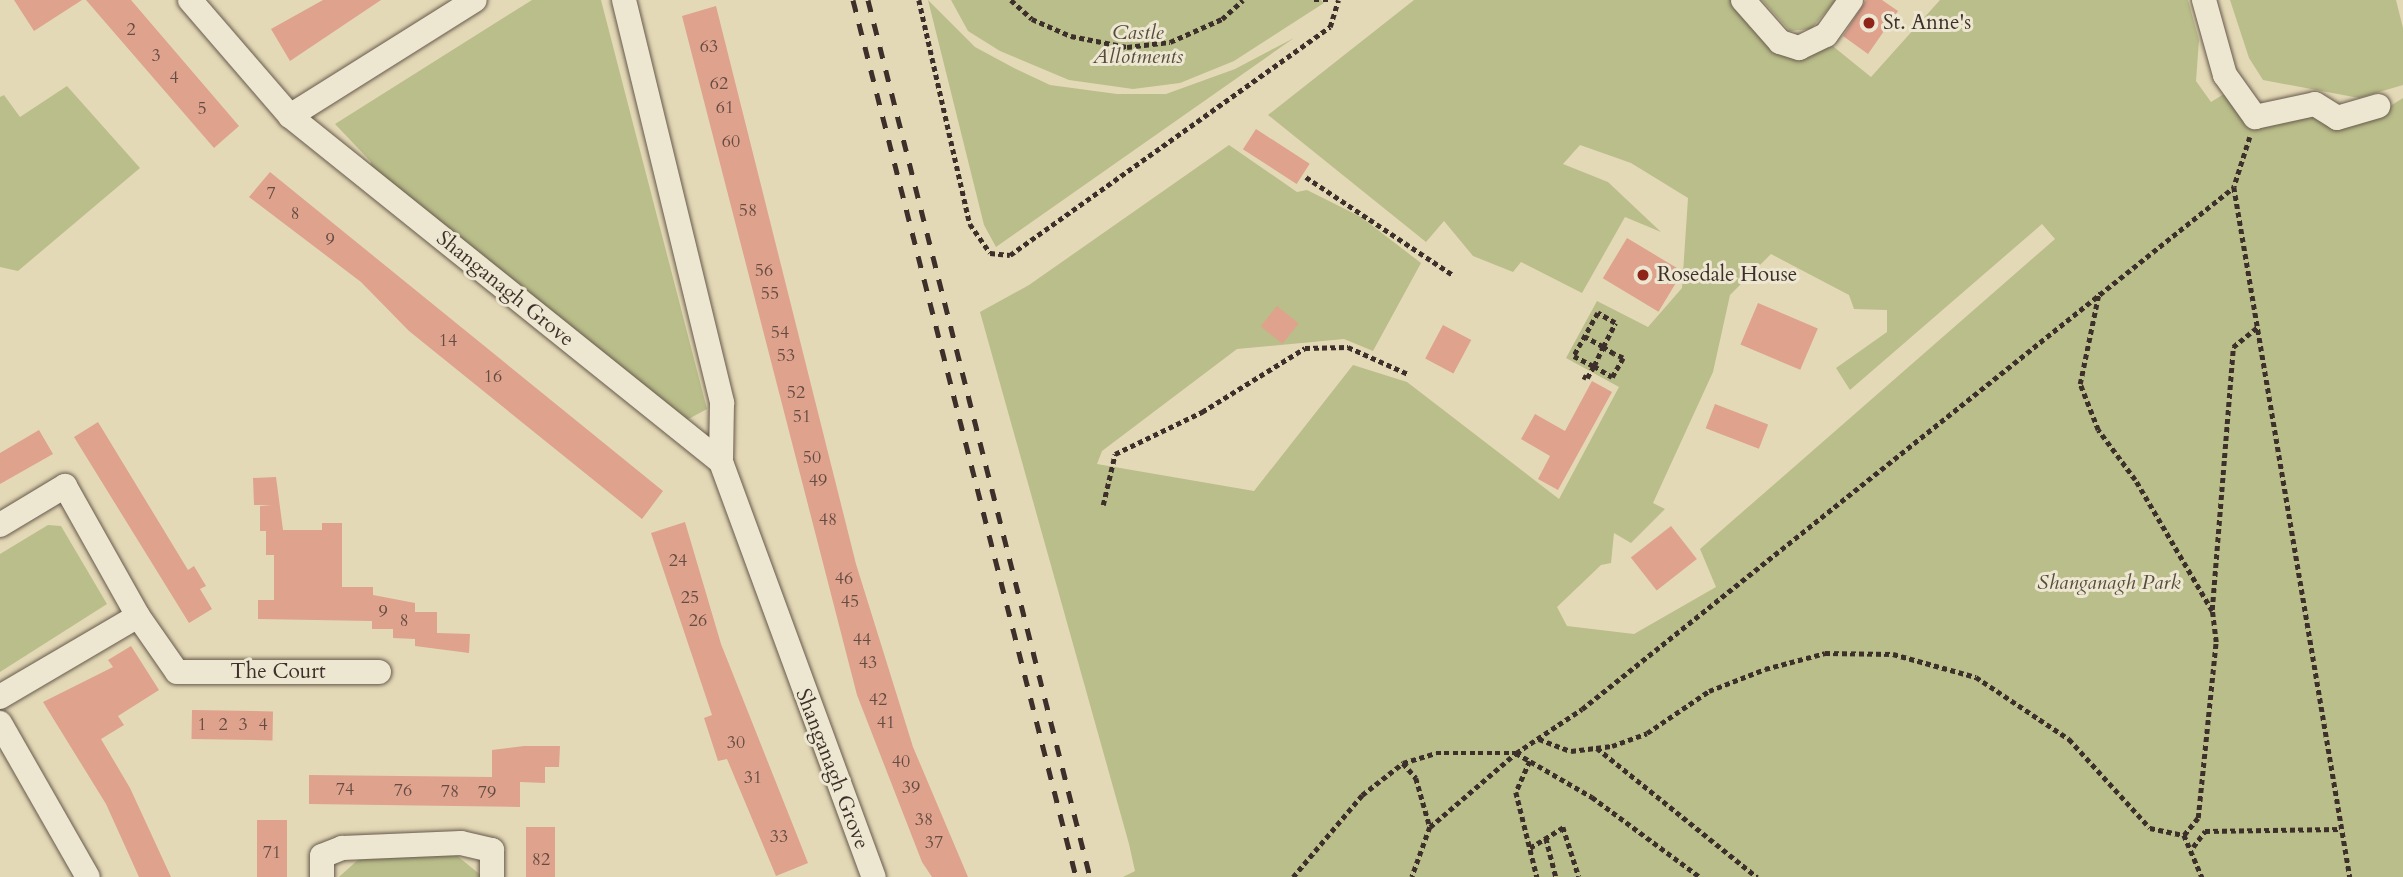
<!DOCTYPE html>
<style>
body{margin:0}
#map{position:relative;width:2403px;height:877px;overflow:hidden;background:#e4d9b6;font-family:Cardo,serif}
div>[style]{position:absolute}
.green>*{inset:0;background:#babe8a}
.building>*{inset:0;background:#dea28d;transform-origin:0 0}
.path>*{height:4.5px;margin-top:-2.25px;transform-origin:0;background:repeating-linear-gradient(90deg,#3d2f2a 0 5px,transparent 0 8.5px)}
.roads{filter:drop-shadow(0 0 2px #675a4d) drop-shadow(0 0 2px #675a4d)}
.minor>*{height:24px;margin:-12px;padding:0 12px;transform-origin:12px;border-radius:12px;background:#ede6d0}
.rail>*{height:5px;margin-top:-2.5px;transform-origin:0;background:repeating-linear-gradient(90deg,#3d2f2a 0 12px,transparent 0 24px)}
.dots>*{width:19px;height:19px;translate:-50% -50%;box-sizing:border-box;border:4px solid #ede6d0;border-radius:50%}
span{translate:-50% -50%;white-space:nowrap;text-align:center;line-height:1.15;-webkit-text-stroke:6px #ede6d0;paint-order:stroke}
.number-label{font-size:18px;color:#654c43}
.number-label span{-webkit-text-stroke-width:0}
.poi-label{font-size:21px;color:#3d2f2a}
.left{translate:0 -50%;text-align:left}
.park-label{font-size:21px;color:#564c3d;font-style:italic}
.street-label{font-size:21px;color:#3d2f2a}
</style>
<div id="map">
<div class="green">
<div style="clip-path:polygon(532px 0,601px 0,707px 409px,683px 422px,369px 168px,371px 162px,335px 124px)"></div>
<div style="clip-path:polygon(928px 0,975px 47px,1014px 68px,1050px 85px,1117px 94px,1166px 94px,1235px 69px,1294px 38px,996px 247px,984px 225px)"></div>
<div style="clip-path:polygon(951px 0,1321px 0,1324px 3px,1234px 61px,1180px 83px,1133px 89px,1069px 80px,1000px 51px,968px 31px)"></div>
<div style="clip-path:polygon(evenodd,1414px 0,1734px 0,1772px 43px,1829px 43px,1871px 77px,1940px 0,2188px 0,2199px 40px,2196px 81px,2211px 102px,2232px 89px,2242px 105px,2382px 111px,2403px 98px,2403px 877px,1123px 877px,1135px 871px,1129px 844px,980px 312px,1029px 285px,1229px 145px,1297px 192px,1307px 190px,1361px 217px,1421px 263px,1373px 351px,1344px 339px,1237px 349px,1102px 451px,1097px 464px,1254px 491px,1353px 365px,1407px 382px,1559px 499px,1619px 387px,1566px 358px,1597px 301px,1648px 327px,1682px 288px,1688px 198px,1631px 163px,1580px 145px,1563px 164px,1608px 182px,1661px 232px,1625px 217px,1582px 293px,1521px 262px,1513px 272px,1473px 256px,1444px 221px,1426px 242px,1268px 115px,1414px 0,2042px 224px,2055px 239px,1700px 549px,1716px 587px,1634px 634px,1567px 626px,1557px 607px,1601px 565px,1611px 563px,1614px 533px,1631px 543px,1665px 509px,1653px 503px,1713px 372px,1730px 295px,1771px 254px,1849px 295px,1854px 309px,1887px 310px,1887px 332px,1836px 368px,1850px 390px,2042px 224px)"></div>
<div style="clip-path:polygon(1762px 0,1836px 0,1811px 29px,1790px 31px)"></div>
<div style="clip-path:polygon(2230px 0,2396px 0,2403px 28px,2403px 85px,2359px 98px,2263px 80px,2249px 58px)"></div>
<div style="clip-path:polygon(67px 86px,140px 168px,18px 271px,0 267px,0 97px,4px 95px,20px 117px)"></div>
<div style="clip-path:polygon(48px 525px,61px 526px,107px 604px,0 672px,0 554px)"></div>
<div style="clip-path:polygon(455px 854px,483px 877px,339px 877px,360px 858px)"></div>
</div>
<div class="building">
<div style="clip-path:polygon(14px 0,82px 0,34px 31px)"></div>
<div style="clip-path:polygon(86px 0,131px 0,239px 126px,214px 148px)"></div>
<div style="clip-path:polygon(323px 0,381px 0,290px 61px,271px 29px)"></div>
<div style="clip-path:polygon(1866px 0,1882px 0,1898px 11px,1868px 54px,1843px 36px)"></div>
<div style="clip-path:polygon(716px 6px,856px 564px,913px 747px,968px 877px,932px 877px,922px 862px,857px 695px,682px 16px)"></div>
<div style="left:1256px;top:129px;width:64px;height:24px;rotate:33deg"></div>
<div style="clip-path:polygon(270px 172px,663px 491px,642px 519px,409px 331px,361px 282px,249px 197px)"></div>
<div style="left:1627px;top:238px;width:65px;height:47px;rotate:31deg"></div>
<div style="left:1758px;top:303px;width:65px;height:45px;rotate:23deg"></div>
<div style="left:1277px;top:306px;width:28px;height:26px;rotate:39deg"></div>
<div style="left:1443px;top:325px;width:32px;height:38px;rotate:28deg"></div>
<div style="clip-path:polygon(1592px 381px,1612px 392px,1558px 490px,1538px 479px,1550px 456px,1521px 439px,1535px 414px,1565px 431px)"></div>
<div style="left:1715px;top:404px;width:57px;height:26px;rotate:21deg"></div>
<div style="clip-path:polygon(98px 422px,188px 570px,194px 566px,206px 586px,200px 589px,212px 609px,189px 623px,74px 437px)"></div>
<div style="clip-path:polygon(39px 430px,53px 454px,0 484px,0 453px)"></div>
<div style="clip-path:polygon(276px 477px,283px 530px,322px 530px,322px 523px,342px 523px,342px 587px,373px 587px,373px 595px,415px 603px,415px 612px,437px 612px,437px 633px,470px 634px,469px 653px,415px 646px,415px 639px,393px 638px,393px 629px,372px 629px,372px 621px,258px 619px,258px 600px,274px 600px,274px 555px,266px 555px,266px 531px,260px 531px,260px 506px,272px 505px,254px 505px,253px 478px)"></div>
<div style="clip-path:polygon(685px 522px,721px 644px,808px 863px,776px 876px,727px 759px,718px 761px,704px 718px,712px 715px,651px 533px)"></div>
<div style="left:1671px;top:526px;width:42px;height:51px;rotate:52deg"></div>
<div style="clip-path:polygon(131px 646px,159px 690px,118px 716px,124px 725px,101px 739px,130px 788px,171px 877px,139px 877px,106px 804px,43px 702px,113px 667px,108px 660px)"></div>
<div style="left:192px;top:710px;width:81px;height:29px;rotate:1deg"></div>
<div style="clip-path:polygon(524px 746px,560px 746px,559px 767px,545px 767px,545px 783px,520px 782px,520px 807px,309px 804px,309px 775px,492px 777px,492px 750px)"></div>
<div style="left:257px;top:820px;width:30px;height:57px"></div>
<div style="left:526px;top:827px;width:29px;height:50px"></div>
</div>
<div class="path">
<div style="left:919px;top:0;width:230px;rotate:77.2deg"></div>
<div style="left:970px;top:224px;width:35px;rotate:55deg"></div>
<div style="left:990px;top:253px;width:20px;rotate:6deg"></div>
<div style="left:1010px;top:255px;width:393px;rotate:-35.5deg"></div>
<div style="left:1330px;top:27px;width:28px;rotate:-73deg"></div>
<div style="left:1011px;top:0;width:28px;rotate:42deg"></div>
<div style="left:1032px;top:19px;width:43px;rotate:23.6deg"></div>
<div style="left:1071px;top:36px;width:57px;rotate:11.1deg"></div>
<div style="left:1127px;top:47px;width:43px;rotate:-6.6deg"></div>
<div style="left:1170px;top:42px;width:57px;rotate:-23.9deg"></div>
<div style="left:1222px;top:19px;width:28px;rotate:-42deg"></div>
<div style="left:1314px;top:0;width:14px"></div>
<div style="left:2250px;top:137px;width:52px;rotate:107.7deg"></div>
<div style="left:2234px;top:187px;width:700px;rotate:80.46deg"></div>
<div style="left:1306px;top:177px;width:177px;rotate:33.7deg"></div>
<div style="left:1583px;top:376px;width:4px;rotate:27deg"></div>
<div style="left:1587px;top:378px;width:14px;rotate:-60deg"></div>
<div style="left:1594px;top:366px;width:21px;rotate:-65deg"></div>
<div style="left:1603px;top:347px;width:27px;rotate:-63deg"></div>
<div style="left:1615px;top:323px;width:20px;rotate:-150deg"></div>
<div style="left:1598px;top:313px;width:49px;rotate:119.2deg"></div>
<div style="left:1574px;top:356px;width:22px;rotate:27deg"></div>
<div style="left:1594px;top:366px;width:21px;rotate:31deg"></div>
<div style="left:1612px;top:377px;width:22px;rotate:-60deg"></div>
<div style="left:1623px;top:358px;width:10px;rotate:-156deg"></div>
<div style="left:1614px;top:354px;width:13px;rotate:-148deg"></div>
<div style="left:1603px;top:347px;width:21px;rotate:-151deg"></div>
<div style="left:1103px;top:505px;width:52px;rotate:-76.8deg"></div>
<div style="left:1115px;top:454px;width:97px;rotate:-25.8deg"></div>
<div style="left:1202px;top:412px;width:121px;rotate:-31.9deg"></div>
<div style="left:1305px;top:348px;width:43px;rotate:-1.3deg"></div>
<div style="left:1348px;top:347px;width:66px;rotate:24.2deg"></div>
<div style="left:2212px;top:610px;width:264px;rotate:-85.4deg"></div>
<div style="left:2233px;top:347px;width:33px;rotate:-39deg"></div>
<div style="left:1539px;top:739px;width:34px;rotate:21deg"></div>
<div style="left:1571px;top:751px;width:41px;rotate:-7deg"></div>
<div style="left:1612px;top:746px;width:37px;rotate:-20deg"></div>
<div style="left:1647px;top:733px;width:75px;rotate:-34.1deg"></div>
<div style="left:1709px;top:691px;width:60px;rotate:-21.4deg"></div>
<div style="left:1765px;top:669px;width:62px;rotate:-14.9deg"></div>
<div style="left:1825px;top:653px;width:68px;rotate:0.8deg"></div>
<div style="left:1893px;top:654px;width:86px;rotate:15.5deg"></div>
<div style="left:1976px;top:677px;width:112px;rotate:33.7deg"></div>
<div style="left:2069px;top:739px;width:120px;rotate:47.7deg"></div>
<div style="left:2150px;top:828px;width:35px;rotate:12deg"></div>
<div style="left:2184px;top:835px;width:22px;rotate:-51deg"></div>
<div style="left:2198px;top:818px;width:177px;rotate:-84.2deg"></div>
<div style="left:2216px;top:642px;width:31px;rotate:-97deg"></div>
<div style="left:2212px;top:611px;width:152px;rotate:-120.4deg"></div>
<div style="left:2135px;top:480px;width:62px;rotate:-126.5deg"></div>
<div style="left:2098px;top:430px;width:49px;rotate:-111.4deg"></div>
<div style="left:2080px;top:384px;width:94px;rotate:-78.3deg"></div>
<div style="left:1597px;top:748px;width:206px;rotate:38.9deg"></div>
<div style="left:1530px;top:761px;width:34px;rotate:114deg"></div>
<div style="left:1516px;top:792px;width:88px;rotate:76.1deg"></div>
<div style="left:1403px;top:763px;width:20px;rotate:49deg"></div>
<div style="left:1416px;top:778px;width:51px;rotate:74.1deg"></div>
<div style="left:1430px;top:827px;width:53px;rotate:109.8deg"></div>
<div style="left:1430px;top:827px;width:113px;rotate:-40.7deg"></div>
<div style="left:1516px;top:753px;width:88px;rotate:30.1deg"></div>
<div style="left:1592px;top:797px;width:134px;rotate:36.5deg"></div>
<div style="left:2184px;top:835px;width:46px;rotate:66.8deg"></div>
<div style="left:1546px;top:838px;width:40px;rotate:75.6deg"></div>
<div style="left:2193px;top:847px;width:20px;rotate:-53deg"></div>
<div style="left:2205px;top:831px;width:136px;rotate:-0.8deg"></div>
<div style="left:1530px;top:848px;width:39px;rotate:-32deg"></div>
<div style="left:1563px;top:827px;width:52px;rotate:72.3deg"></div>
<div style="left:1293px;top:877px;width:107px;rotate:-49.9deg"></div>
<div style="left:1362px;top:795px;width:52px;rotate:-38deg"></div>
<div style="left:1403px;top:763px;width:34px;rotate:-17deg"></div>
<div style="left:1436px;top:753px;width:80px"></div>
<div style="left:1516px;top:753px;width:79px;rotate:-33.7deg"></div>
<div style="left:1582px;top:709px;width:835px;rotate:-38.68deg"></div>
</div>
<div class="roads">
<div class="minor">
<div style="left:190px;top:0;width:153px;rotate:49.2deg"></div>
<div style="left:290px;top:116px;width:553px;rotate:38.76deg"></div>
<div style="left:721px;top:462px;width:442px;rotate:69.8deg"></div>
<div style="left:624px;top:0;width:415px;rotate:76.3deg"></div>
<div style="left:722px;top:403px;width:59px;rotate:91deg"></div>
<div style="left:1743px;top:0;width:56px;rotate:48.6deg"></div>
<div style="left:1780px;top:42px;width:20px;rotate:18deg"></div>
<div style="left:1799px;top:48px;width:30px;rotate:-26deg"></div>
<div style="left:1826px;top:35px;width:43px;rotate:-54.5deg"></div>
<div style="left:2204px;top:0;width:78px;rotate:74.4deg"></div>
<div style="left:2225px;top:75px;width:52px;rotate:54.5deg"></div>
<div style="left:2255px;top:117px;width:61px;rotate:-12.2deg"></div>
<div style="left:2315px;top:104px;width:26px;rotate:32deg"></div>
<div style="left:2337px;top:118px;width:43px;rotate:-16.3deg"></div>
<div style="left:290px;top:116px;width:218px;rotate:-32.1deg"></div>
<div style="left:0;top:525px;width:76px;rotate:-31deg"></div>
<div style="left:65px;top:486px;width:149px;rotate:60.7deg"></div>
<div style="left:138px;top:616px;width:160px;rotate:149.6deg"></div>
<div style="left:138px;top:616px;width:68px;rotate:55.1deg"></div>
<div style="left:177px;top:672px;width:202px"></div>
<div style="left:0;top:723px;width:177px;rotate:60.3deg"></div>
<div style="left:322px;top:877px;width:21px;rotate:-90deg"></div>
<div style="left:322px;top:856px;width:22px;rotate:-22deg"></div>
<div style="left:342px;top:848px;width:119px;rotate:-2.4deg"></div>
<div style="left:461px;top:843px;width:32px;rotate:13deg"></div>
<div style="left:492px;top:850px;width:27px;rotate:90deg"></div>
</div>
</div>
<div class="rail">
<div style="left:853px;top:0;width:905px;rotate:75.73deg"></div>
<div style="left:868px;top:0;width:905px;rotate:75.79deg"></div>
</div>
<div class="dots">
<div style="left:1869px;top:23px;background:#8f2418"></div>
<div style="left:1643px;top:275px;background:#8f2418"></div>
</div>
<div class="number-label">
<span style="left:131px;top:30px">2</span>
<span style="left:709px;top:47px">63</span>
<span style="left:156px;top:56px">3</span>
<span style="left:174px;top:78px">4</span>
<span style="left:719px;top:84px">62</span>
<span style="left:725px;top:108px">61</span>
<span style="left:202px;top:109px">5</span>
<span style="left:731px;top:142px">60</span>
<span style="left:271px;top:194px">7</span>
<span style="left:748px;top:211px">58</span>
<span style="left:295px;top:214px">8</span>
<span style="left:330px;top:240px">9</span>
<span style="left:764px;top:271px">56</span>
<span style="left:770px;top:294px">55</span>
<span style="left:780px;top:333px">54</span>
<span style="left:448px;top:341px">14</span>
<span style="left:786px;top:356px">53</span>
<span style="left:493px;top:377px">16</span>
<span style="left:796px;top:393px">52</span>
<span style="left:802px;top:417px">51</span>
<span style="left:812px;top:458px">50</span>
<span style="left:818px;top:481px">49</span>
<span style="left:828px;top:520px">48</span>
<span style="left:678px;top:561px">24</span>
<span style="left:844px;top:579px">46</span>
<span style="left:690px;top:598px">25</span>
<span style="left:850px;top:602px">45</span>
<span style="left:383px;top:612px">9</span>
<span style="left:404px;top:621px">8</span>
<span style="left:698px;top:621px">26</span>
<span style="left:862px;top:640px">44</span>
<span style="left:868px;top:663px">43</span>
<span style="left:878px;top:700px">42</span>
<span style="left:886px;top:723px">41</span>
<span style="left:202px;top:725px">1</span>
<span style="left:223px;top:725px">2</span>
<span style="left:243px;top:725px">3</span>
<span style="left:263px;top:725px">4</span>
<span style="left:736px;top:743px">30</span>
<span style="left:901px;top:762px">40</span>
<span style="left:753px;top:778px">31</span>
<span style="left:911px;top:788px">39</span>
<span style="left:345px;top:790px">74</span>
<span style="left:403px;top:791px">76</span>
<span style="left:450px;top:792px">78</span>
<span style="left:487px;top:793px">79</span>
<span style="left:924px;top:820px">38</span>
<span style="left:779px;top:837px">33</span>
<span style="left:934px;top:843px">37</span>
<span style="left:272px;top:853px">71</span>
<span style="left:541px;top:860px">82</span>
</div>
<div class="poi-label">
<span class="left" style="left:1883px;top:23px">St. Anne's</span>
<span class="left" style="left:1657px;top:275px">Rosedale House</span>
</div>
<div class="park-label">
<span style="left:1138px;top:45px">Castle<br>Allotments</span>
<span style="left:2109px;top:583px">Shanganagh Park</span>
</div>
<div class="street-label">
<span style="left:505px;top:289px;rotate:39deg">Shanganagh Grove</span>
<span style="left:278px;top:672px">The Court</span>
<span style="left:832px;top:769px;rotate:69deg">Shanganagh Grove</span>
</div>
</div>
